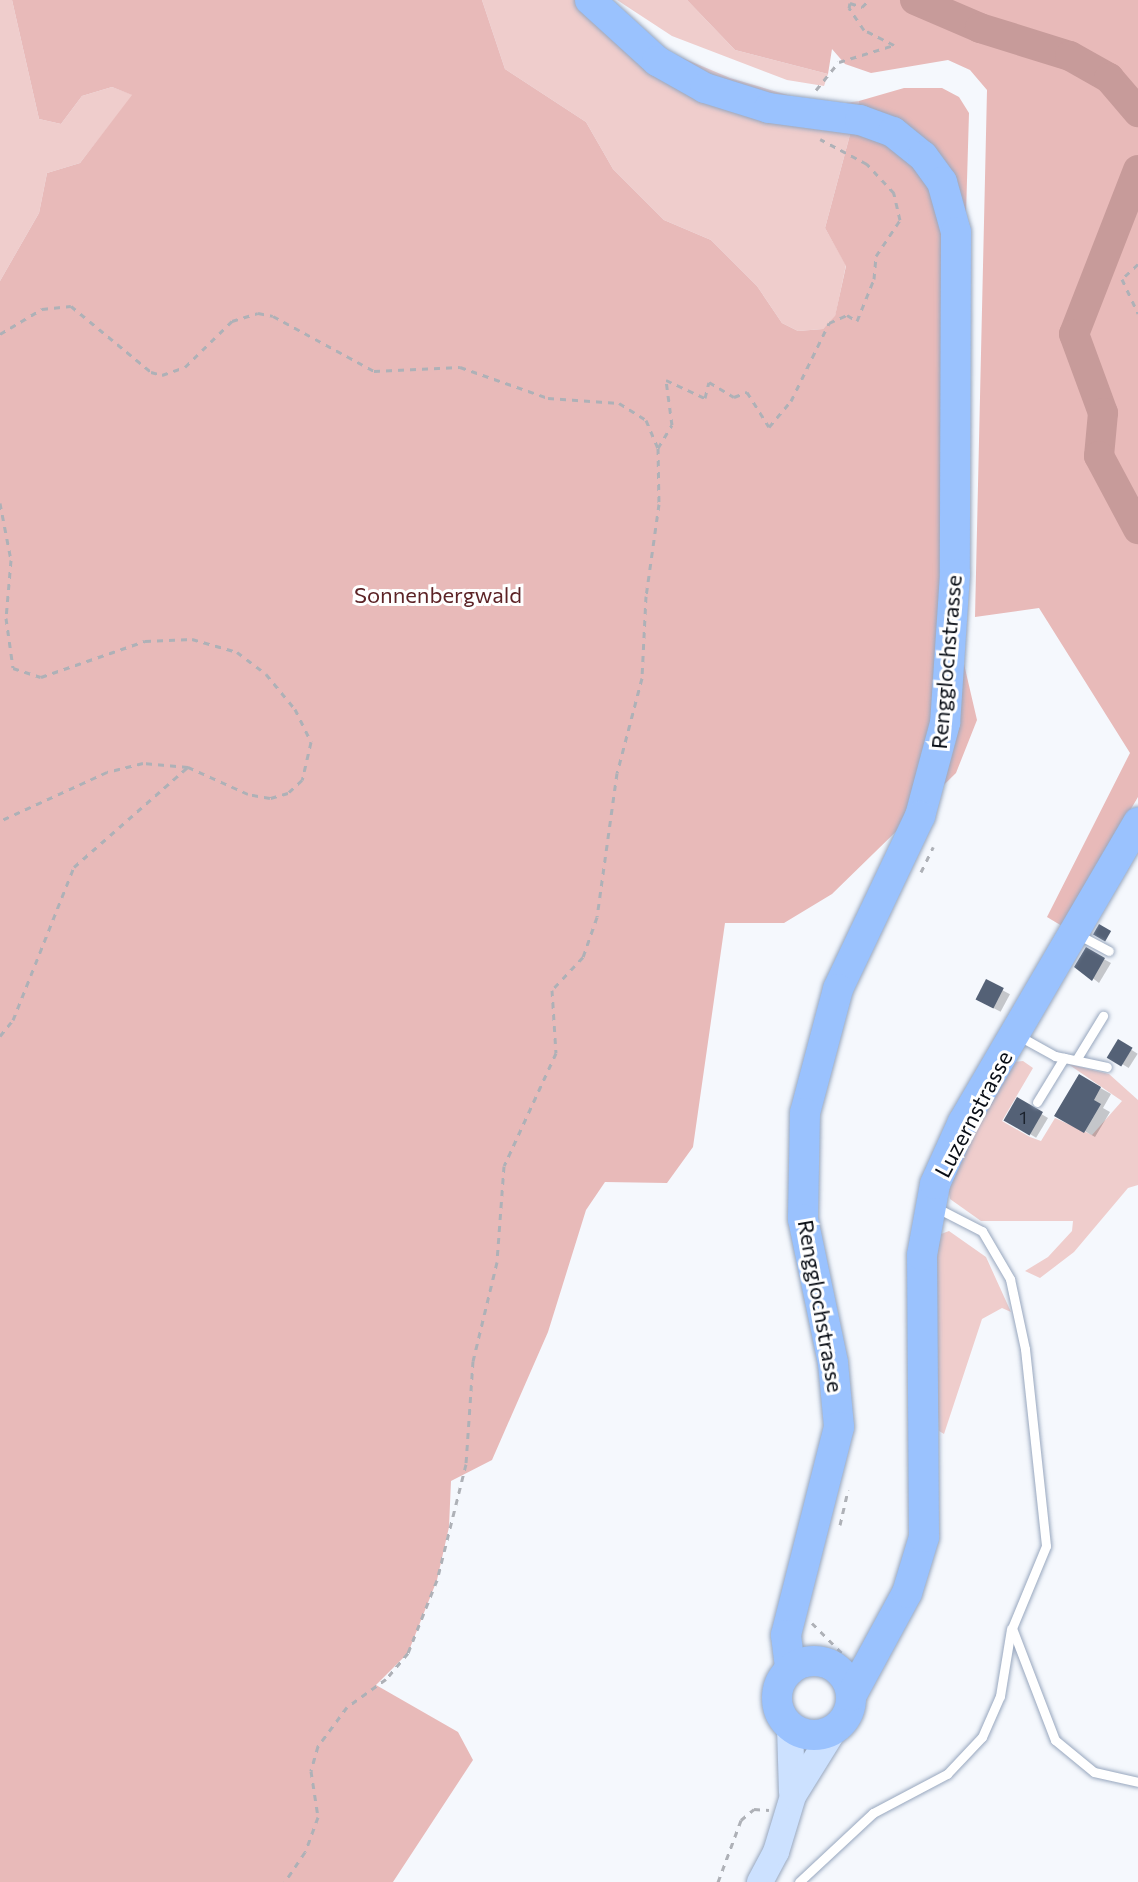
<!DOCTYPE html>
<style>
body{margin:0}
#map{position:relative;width:1138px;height:1882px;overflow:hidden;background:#f5f8fd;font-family:Commissioner,sans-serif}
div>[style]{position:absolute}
.green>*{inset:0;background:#efcdcc}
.forest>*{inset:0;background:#e8bab9}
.shadow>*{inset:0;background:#0003;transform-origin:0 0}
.river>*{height:30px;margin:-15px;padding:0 15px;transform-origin:15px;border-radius:15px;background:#c79b9a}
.building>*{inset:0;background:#546176;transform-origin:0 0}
.path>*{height:3px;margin-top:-1.5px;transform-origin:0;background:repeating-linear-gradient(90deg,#aeb1b7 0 6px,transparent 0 12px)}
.roads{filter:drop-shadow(0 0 2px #98a7be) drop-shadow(0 0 2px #98a7be)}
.lane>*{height:9px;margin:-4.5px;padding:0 4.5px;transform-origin:4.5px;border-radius:4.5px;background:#fff}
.secondary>*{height:26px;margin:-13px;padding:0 13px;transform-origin:13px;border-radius:13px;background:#cce1ff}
.primary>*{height:30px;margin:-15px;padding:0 15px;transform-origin:15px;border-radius:15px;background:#9ac2fe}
.primary>.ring{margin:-15px;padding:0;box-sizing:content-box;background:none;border:30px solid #9ac2fe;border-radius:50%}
span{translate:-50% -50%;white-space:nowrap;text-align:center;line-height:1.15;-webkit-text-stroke:6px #fff;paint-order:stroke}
.number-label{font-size:18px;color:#1b222d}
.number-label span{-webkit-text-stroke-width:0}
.park-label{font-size:22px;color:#5d2427}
.street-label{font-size:22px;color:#080d15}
</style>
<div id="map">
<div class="green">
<div style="clip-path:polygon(0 0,12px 0,39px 119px,61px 124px,82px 96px,112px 87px,133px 95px,80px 163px,47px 173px,39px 213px,0 281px)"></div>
<div style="clip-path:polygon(482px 0,593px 0,645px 42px,730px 78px,825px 106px,859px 101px,825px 228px,846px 265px,835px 317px,823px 329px,798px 331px,782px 323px,757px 286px,711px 240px,664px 220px,613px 169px,586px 122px,505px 69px)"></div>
<div style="clip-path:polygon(617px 0,687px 0,735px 50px,828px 74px,824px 86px,787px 80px,672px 36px)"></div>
<div style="clip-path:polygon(1023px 1061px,1033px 1068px,1002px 1121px,1030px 1137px,1041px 1141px,1055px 1118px,1092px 1135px,1122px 1101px,1068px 1064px,1109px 1074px,1138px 1100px,1138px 1185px,1128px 1188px,1074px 1252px,1040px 1278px,1025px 1271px,1048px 1257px,1072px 1231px,1073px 1221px,981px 1221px,950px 1199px,947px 1183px,1014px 1062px)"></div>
<div style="clip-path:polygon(949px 1231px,986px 1257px,1011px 1312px,1002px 1308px,982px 1319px,944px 1434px,939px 1431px,931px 1285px,941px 1234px)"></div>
</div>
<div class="forest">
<div style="clip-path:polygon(12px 0,482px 0,505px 69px,586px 122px,613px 169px,664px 220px,711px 240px,757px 286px,782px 323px,798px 331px,823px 329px,835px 316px,846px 266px,825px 228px,859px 101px,904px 88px,942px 88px,959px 97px,969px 113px,954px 621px,977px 720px,956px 773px,832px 894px,784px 923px,725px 923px,693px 1147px,667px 1183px,605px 1182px,586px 1210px,548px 1332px,492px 1460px,451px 1481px,449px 1527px,437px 1580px,408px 1653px,376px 1685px,458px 1732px,473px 1760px,393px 1882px,0 1882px,0 281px,39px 213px,47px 173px,80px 163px,132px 95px,112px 87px,82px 96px,61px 124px,39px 119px)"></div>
<div style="clip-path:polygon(687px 0,1138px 0,1138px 797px,1062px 926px,1047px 917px,1130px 753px,1039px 608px,975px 617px,987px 90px,970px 70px,948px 60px,871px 73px,845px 64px,832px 49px,828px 74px,735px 50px)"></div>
</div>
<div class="shadow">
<div style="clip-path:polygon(1087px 950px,1111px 963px,1099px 983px,1077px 966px)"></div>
<div style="left:987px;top:982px;width:26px;height:20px;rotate:28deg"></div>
<div style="left:1119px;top:1042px;width:22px;height:17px;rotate:32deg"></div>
<div style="clip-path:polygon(1079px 1076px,1111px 1094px,1103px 1108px,1110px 1112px,1095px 1137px,1057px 1115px)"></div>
<div style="left:1018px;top:1100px;width:35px;height:23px;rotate:31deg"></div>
</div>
<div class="river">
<div style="left:915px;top:0;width:71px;rotate:23.3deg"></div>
<div style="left:980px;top:28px;width:94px;rotate:17.3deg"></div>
<div style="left:1070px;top:56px;width:45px;rotate:29.4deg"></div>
<div style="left:1109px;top:78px;width:45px;rotate:49.5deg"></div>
<div style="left:1138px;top:170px;width:176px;rotate:111.3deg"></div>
<div style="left:1074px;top:334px;width:84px;rotate:69.8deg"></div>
<div style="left:1103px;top:413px;width:43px;rotate:95.3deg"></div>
<div style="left:1099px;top:456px;width:83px;rotate:61.9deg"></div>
</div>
<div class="building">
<div style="left:1099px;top:924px;width:14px;height:12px;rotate:30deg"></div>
<div style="clip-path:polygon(1086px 947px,1105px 958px,1092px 981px,1074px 967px)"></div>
<div style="left:986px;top:979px;width:20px;height:23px;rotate:27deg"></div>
<div style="left:1118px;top:1039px;width:17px;height:22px;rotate:31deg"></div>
<div style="clip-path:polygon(1079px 1074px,1101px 1087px,1094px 1100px,1101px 1104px,1084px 1133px,1054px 1116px)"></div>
<div style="left:1017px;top:1097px;width:30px;height:27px;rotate:30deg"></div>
</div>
<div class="path">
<div style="left:816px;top:90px;width:36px;rotate:-51deg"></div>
<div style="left:839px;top:62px;width:58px;rotate:-17.2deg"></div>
<div style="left:894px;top:45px;width:34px;rotate:-153deg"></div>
<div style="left:864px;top:30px;width:27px;rotate:-124deg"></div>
<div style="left:849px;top:8px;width:5px;rotate:-79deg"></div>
<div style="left:850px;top:3px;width:13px;rotate:18deg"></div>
<div style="left:862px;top:7px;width:10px;rotate:-45deg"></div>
<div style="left:1138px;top:264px;width:22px;rotate:137deg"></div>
<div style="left:1122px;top:279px;width:38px;rotate:65deg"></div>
<div style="left:0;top:334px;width:49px;rotate:-30.8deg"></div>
<div style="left:42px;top:309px;width:29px;rotate:-6deg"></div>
<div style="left:71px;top:306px;width:104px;rotate:39.5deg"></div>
<div style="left:151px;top:372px;width:11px;rotate:15deg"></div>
<div style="left:162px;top:375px;width:24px;rotate:-19deg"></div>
<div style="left:185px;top:367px;width:66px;rotate:-44.4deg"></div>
<div style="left:232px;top:321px;width:27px;rotate:-17deg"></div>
<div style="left:258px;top:313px;width:15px;rotate:11deg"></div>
<div style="left:273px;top:316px;width:115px;rotate:28.6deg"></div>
<div style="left:374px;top:371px;width:86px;rotate:-2.7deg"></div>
<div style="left:460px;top:367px;width:93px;rotate:19.4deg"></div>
<div style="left:548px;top:398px;width:71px;rotate:4deg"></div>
<div style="left:619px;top:403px;width:32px;rotate:32deg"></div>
<div style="left:646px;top:420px;width:30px;rotate:67deg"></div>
<div style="left:658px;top:448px;width:56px;rotate:89deg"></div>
<div style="left:659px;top:504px;width:93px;rotate:98deg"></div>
<div style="left:646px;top:596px;width:82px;rotate:92.8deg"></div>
<div style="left:642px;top:678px;width:98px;rotate:104.7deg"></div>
<div style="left:617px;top:773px;width:145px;rotate:97.9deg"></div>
<div style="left:597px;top:917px;width:42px;rotate:109.3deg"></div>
<div style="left:583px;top:957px;width:45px;rotate:133.2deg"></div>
<div style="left:552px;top:990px;width:63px;rotate:86.4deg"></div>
<div style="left:556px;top:1053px;width:124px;rotate:114.7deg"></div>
<div style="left:504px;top:1166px;width:96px;rotate:94.2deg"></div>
<div style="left:497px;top:1262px;width:102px;rotate:103.6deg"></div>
<div style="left:473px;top:1361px;width:103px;rotate:93.9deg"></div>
<div style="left:466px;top:1464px;width:120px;rotate:104deg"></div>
<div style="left:437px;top:1580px;width:79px;rotate:111.7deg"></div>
<div style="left:408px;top:1653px;width:34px;rotate:130deg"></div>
<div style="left:386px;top:1679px;width:48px;rotate:144.3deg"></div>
<div style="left:347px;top:1707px;width:49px;rotate:126.6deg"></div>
<div style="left:318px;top:1746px;width:26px;rotate:106deg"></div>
<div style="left:311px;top:1771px;width:47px;rotate:81.3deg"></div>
<div style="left:318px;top:1817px;width:37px;rotate:110deg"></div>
<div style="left:305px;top:1852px;width:36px;rotate:124deg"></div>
<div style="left:658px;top:448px;width:27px;rotate:-59deg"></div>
<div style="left:672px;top:425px;width:45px;rotate:-97.6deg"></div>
<div style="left:666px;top:380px;width:43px;rotate:24.8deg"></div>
<div style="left:705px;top:398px;width:16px;rotate:-76deg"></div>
<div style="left:709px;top:382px;width:29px;rotate:31deg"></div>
<div style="left:734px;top:397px;width:14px;rotate:-21deg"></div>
<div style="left:747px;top:392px;width:41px;rotate:57.8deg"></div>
<div style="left:769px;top:427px;width:34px;rotate:-50deg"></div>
<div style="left:791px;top:401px;width:87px;rotate:-64deg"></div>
<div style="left:829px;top:323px;width:20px;rotate:-24deg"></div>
<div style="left:847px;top:315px;width:12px;rotate:31deg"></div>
<div style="left:857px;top:321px;width:45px;rotate:-68deg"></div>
<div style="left:874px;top:279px;width:23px;rotate:-85deg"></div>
<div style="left:876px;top:256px;width:43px;rotate:-56.3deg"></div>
<div style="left:900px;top:220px;width:28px;rotate:-103deg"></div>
<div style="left:894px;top:193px;width:40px;rotate:-133deg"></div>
<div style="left:867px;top:164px;width:53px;rotate:-152deg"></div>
<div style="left:0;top:503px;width:58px;rotate:79.1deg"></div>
<div style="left:11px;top:560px;width:58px;rotate:94.9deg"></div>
<div style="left:6px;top:618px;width:50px;rotate:82deg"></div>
<div style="left:13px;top:668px;width:29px;rotate:18deg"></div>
<div style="left:41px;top:677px;width:110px;rotate:-19.1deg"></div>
<div style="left:145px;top:641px;width:47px;rotate:-2.4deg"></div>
<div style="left:192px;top:639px;width:47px;rotate:16.1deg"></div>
<div style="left:237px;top:652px;width:36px;rotate:37deg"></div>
<div style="left:266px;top:674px;width:45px;rotate:50.4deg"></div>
<div style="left:295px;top:709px;width:37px;rotate:64deg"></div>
<div style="left:311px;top:742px;width:39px;rotate:103deg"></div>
<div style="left:302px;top:780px;width:19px;rotate:137deg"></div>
<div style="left:288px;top:793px;width:19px;rotate:164deg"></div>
<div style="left:270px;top:798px;width:22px;rotate:-170deg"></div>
<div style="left:248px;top:794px;width:66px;rotate:-155.8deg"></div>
<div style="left:188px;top:767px;width:45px;rotate:-174.9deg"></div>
<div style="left:143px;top:763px;width:37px;rotate:166deg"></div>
<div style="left:107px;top:772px;width:118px;rotate:155.4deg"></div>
<div style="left:921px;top:872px;width:28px;rotate:-64deg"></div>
<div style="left:0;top:1036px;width:21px;rotate:-51deg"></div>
<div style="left:13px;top:1020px;width:165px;rotate:-68.3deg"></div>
<div style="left:74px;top:867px;width:152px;rotate:-41.3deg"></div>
<div style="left:840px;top:1525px;width:36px;rotate:-77deg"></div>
<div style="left:812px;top:1623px;width:48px;rotate:45deg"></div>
<div style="left:718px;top:1882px;width:66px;rotate:-69.6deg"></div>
<div style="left:741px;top:1820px;width:17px;rotate:-40deg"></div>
<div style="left:754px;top:1809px;width:15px;rotate:4deg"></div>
</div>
<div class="roads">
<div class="lane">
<div style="left:1077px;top:934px;width:36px;rotate:28deg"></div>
<div style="left:1019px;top:1036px;width:41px;rotate:29.1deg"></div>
<div style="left:1055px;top:1056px;width:53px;rotate:11.9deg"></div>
<div style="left:1076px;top:1060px;width:52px;rotate:-58.5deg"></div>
<div style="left:1037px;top:1102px;width:52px;rotate:-58.5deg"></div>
<div style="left:935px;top:1207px;width:53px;rotate:27.1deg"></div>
<div style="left:982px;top:1231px;width:56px;rotate:59.7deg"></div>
<div style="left:1010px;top:1279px;width:72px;rotate:77.9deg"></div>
<div style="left:1025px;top:1349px;width:198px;rotate:83.9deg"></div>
<div style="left:1046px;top:1546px;width:89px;rotate:112.5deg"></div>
<div style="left:1012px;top:1628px;width:120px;rotate:69deg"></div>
<div style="left:1055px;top:1740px;width:50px;rotate:39.4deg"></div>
<div style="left:1094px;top:1772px;width:45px;rotate:12.8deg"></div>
<div style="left:799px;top:1882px;width:101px;rotate:-43deg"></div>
<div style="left:873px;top:1813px;width:84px;rotate:-27.8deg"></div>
<div style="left:947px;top:1774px;width:51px;rotate:-46.6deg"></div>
<div style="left:982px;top:1737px;width:45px;rotate:-66.3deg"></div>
<div style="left:1000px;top:1696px;width:68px;rotate:-80.7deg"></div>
</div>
<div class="secondary">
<div style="left:790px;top:1726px;width:66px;rotate:88.3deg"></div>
<div style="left:760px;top:1882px;width:34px;rotate:-62deg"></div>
<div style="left:776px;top:1852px;width:59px;rotate:-73.1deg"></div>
<div style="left:793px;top:1796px;width:78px;rotate:-58.2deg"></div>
</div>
<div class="primary">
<div style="left:590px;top:0;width:91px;rotate:42.3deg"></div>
<div style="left:657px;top:61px;width:55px;rotate:29.4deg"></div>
<div style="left:705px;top:88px;width:67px;rotate:17.4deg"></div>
<div style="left:769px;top:108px;width:92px;rotate:7.5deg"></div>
<div style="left:860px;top:120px;width:35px;rotate:20deg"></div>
<div style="left:893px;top:132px;width:38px;rotate:39deg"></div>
<div style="left:923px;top:156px;width:32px;rotate:54deg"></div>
<div style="left:942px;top:182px;width:52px;rotate:74.4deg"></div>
<div style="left:956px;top:232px;width:342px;rotate:90.2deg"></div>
<div style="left:955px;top:574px;width:149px;rotate:93.8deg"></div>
<div style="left:945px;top:723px;width:96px;rotate:105deg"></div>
<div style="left:920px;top:816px;width:191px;rotate:115.4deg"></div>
<div style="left:838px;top:989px;width:128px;rotate:104.9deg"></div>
<div style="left:805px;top:1113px;width:106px;rotate:91.1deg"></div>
<div style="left:803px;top:1219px;width:147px;rotate:78.2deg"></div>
<div style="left:833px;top:1363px;width:64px;rotate:84.6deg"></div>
<div style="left:839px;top:1427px;width:215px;rotate:104.3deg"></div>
<div style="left:786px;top:1635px;width:35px;rotate:83deg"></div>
<div class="ring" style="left:777px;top:1661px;width:44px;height:44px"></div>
<div style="left:851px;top:1696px;width:117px;rotate:-61.5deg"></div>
<div style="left:907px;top:1593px;width:59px;rotate:-73.1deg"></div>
<div style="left:924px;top:1537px;width:282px;rotate:-90.4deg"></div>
<div style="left:922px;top:1255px;width:72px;rotate:-79.6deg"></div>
<div style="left:935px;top:1184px;width:68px;rotate:-65.7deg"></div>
<div style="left:963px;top:1122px;width:347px;rotate:-59.7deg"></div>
</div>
</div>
<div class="number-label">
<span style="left:1023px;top:1117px">1</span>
</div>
<div class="park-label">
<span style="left:438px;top:595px">Sonnenbergwald</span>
</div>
<div class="street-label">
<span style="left:946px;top:662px;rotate:-85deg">Rengglochstrasse</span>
<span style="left:973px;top:1114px;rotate:-62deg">Luzernstrasse</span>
<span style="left:821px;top:1306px;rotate:80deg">Rengglochstrasse</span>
</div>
</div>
